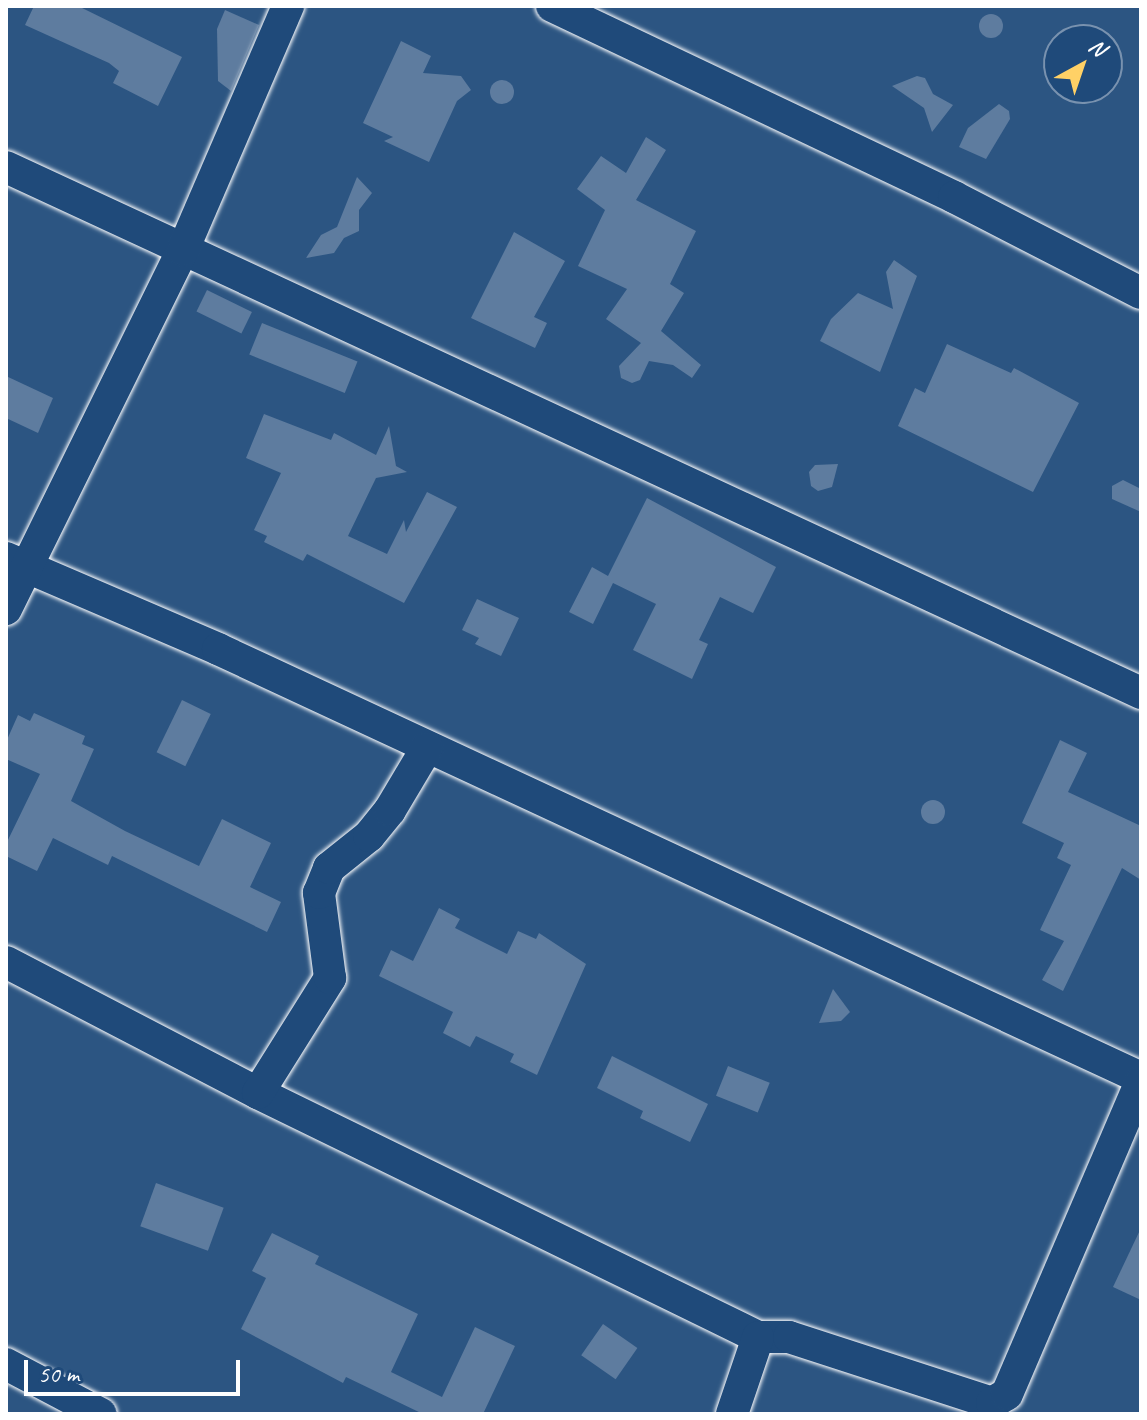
<!DOCTYPE html>
<style>
body{margin:0}
#map{position:relative;width:1147px;height:1420px;overflow:hidden;background:#2c5582;font-family:Caveat,sans-serif}
div>[style]{position:absolute}
.building>*{inset:0;background:#5e7c9f;transform-origin:0 0}
.round{border-radius:50%}
.roads{filter:drop-shadow(0 0 2px #fff) drop-shadow(0 0 2px #fff)}
.minor>*{height:32px;margin:-16px;padding:0 16px;transform-origin:16px;border-radius:16px;background:#1f4a7a}
span{translate:-50% -50%;white-space:nowrap;text-align:center;line-height:1.15;-webkit-text-stroke:8px #1f4a7a;paint-order:stroke}
.frame{position:absolute;inset:0;border:8px solid #fff;pointer-events:none}
.north{position:absolute;left:1043px;top:24px;width:80px;height:80px;box-sizing:border-box;background:#1f4a7a;border:2px solid #7992af;border-radius:50%;rotate:40deg;font-size:22px;font-weight:700;line-height:32px;text-align:center;color:#fff}
.north::after{content:'';display:block;margin:auto;width:28px;height:36px;background:#ffd166;clip-path:polygon(50% 0,100% 100%,50% 72%,0 100%)}
.scale{position:absolute;left:24px;top:1360px;width:216px;height:36px;box-sizing:border-box;border:4px solid #fff;border-top:0;padding-left:10px;font-size:24px;line-height:28px;white-space:nowrap;color:#fff;-webkit-text-stroke:6px #1f4a7a;paint-order:stroke}
</style>
<div id="map">
<div class="building">
<div style="clip-path:polygon(34px 6px,78px 6px,182px 57px,158px 106px,113px 83px,119px 71px,109px 63px,25px 25px)"></div>
<div style="clip-path:polygon(225px 10px,259px 25px,231px 91px,218px 81px,217px 29px)"></div>
<div class="round" style="left:979px;top:14px;width:24px;height:24px"></div>
<div style="clip-path:polygon(401px 41px,431px 56px,423px 73px,461px 76px,471px 90px,457px 101px,429px 162px,384px 141px,393px 137px,363px 123px)"></div>
<div style="clip-path:polygon(917px 76px,925px 78px,933px 94px,953px 105px,932px 132px,924px 108px,892px 86px)"></div>
<div class="round" style="left:490px;top:80px;width:24px;height:24px"></div>
<div style="clip-path:polygon(999px 104px,1009px 111px,1010px 119px,986px 159px,959px 147px,968px 128px)"></div>
<div style="clip-path:polygon(646px 137px,666px 150px,636px 200px,696px 231px,670px 284px,684px 293px,661px 331px,701px 365px,692px 378px,673px 365px,649px 361px,640px 380px,632px 383px,621px 378px,619px 366px,641px 343px,606px 319px,627px 289px,578px 266px,605px 210px,577px 189px,601px 156px,626px 173px)"></div>
<div style="clip-path:polygon(357px 177px,372px 193px,359px 210px,359px 231px,344px 238px,334px 253px,306px 258px,321px 235px,337px 227px)"></div>
<div style="clip-path:polygon(514px 232px,565px 261px,534px 317px,547px 323px,535px 348px,471px 318px)"></div>
<div style="clip-path:polygon(894px 260px,917px 276px,880px 372px,820px 341px,831px 319px,858px 293px,893px 309px,886px 272px)"></div>
<div style="left:207px;top:290px;width:50px;height:24px;rotate:26deg"></div>
<div style="left:262px;top:323px;width:103px;height:34px;rotate:22deg"></div>
<div style="clip-path:polygon(947px 344px,1011px 373px,1014px 368px,1079px 403px,1033px 492px,898px 426px,915px 388px,925px 393px)"></div>
<div style="clip-path:polygon(6px 376px,53px 398px,38px 433px,6px 418px)"></div>
<div style="clip-path:polygon(264px 414px,331px 440px,334px 433px,376px 455px,389px 426px,396px 466px,407px 472px,376px 478px,348px 536px,387px 554px,404px 520px,406px 532px,427px 492px,457px 507px,404px 603px,307px 554px,303px 561px,264px 542px,267px 536px,254px 530px,281px 473px,246px 458px)"></div>
<div style="clip-path:polygon(838px 464px,832px 487px,818px 491px,811px 486px,809px 472px,815px 465px)"></div>
<div style="clip-path:polygon(1123px 480px,1141px 489px,1141px 512px,1112px 499px,1112px 486px)"></div>
<div style="clip-path:polygon(647px 498px,776px 567px,753px 613px,720px 597px,699px 640px,708px 644px,692px 679px,633px 650px,656px 604px,613px 583px,593px 624px,569px 612px,592px 567px,608px 576px)"></div>
<div style="clip-path:polygon(477px 599px,519px 618px,501px 656px,475px 644px,479px 638px,462px 630px)"></div>
<div style="left:182px;top:700px;width:32px;height:58px;rotate:26deg"></div>
<div style="clip-path:polygon(34px 713px,85px 736px,82px 744px,94px 749px,71px 801px,125px 831px,199px 866px,222px 819px,271px 843px,250px 887px,281px 902px,267px 932px,112px 856px,108px 865px,53px 838px,37px 871px,6px 856px,6px 844px,40px 774px,6px 759px,6px 742px,18px 715px,30px 721px)"></div>
<div style="clip-path:polygon(1060px 740px,1087px 753px,1068px 792px,1141px 826px,1141px 880px,1122px 868px,1063px 991px,1042px 980px,1064px 941px,1040px 930px,1071px 865px,1057px 858px,1064px 843px,1022px 823px)"></div>
<div class="round" style="left:921px;top:800px;width:24px;height:24px"></div>
<div style="clip-path:polygon(439px 908px,460px 919px,455px 928px,507px 954px,518px 931px,536px 939px,539px 933px,586px 964px,537px 1075px,510px 1062px,514px 1054px,476px 1036px,470px 1047px,443px 1033px,453px 1012px,379px 976px,391px 950px,413px 961px)"></div>
<div style="clip-path:polygon(833px 989px,850px 1012px,841px 1021px,819px 1023px)"></div>
<div style="clip-path:polygon(612px 1056px,708px 1104px,690px 1142px,640px 1118px,643px 1111px,597px 1088px)"></div>
<div style="left:728px;top:1066px;width:45px;height:32px;rotate:22deg"></div>
<div style="left:156px;top:1183px;width:72px;height:46px;rotate:20deg"></div>
<div style="clip-path:polygon(1141px 1228px,1141px 1300px,1113px 1287px)"></div>
<div style="clip-path:polygon(272px 1233px,319px 1256px,315px 1264px,418px 1314px,391px 1372px,442px 1397px,475px 1327px,515px 1346px,483px 1414px,423px 1414px,346px 1377px,343px 1383px,241px 1329px,266px 1278px,252px 1271px)"></div>
<div style="left:603px;top:1324px;width:42px;height:38px;rotate:35deg"></div>
</div>
<div class="roads">
<div class="minor">
<div style="left:552px;top:6px;width:445px;rotate:25.4deg"></div>
<div style="left:954px;top:197px;width:210px;rotate:27.2deg"></div>
<div style="left:6px;top:167px;width:1251px;rotate:24.86deg"></div>
<div style="left:6px;top:558px;width:231px;rotate:23.2deg"></div>
<div style="left:218px;top:649px;width:1018px;rotate:24.93deg"></div>
<div style="left:6px;top:609px;width:400px;rotate:-63.8deg"></div>
<div style="left:183px;top:250px;width:266px;rotate:-66.7deg"></div>
<div style="left:6px;top:962px;width:284px;rotate:27.5deg"></div>
<div style="left:258px;top:1093px;width:556px;rotate:26.01deg"></div>
<div style="left:758px;top:1337px;width:31px"></div>
<div style="left:789px;top:1337px;width:213px;rotate:18deg"></div>
<div style="left:992px;top:1403px;width:17px;rotate:-31deg"></div>
<div style="left:1007px;top:1394px;width:340px;rotate:-66.8deg"></div>
<div style="left:258px;top:1093px;width:136px;rotate:-57.9deg"></div>
<div style="left:330px;top:978px;width:86px;rotate:-97.4deg"></div>
<div style="left:319px;top:893px;width:27px;rotate:-68deg"></div>
<div style="left:329px;top:868px;width:51px;rotate:-38.7deg"></div>
<div style="left:369px;top:836px;width:33px;rotate:-51deg"></div>
<div style="left:390px;top:810px;width:72px;rotate:-59.2deg"></div>
<div style="left:6px;top:1364px;width:107px;rotate:27.8deg"></div>
<div style="left:732px;top:1414px;width:81px;rotate:-71.3deg"></div>
</div>
</div>
<div class="frame"></div>
<div class="north">N</div>
<div class="scale">50 m</div>
</div>
